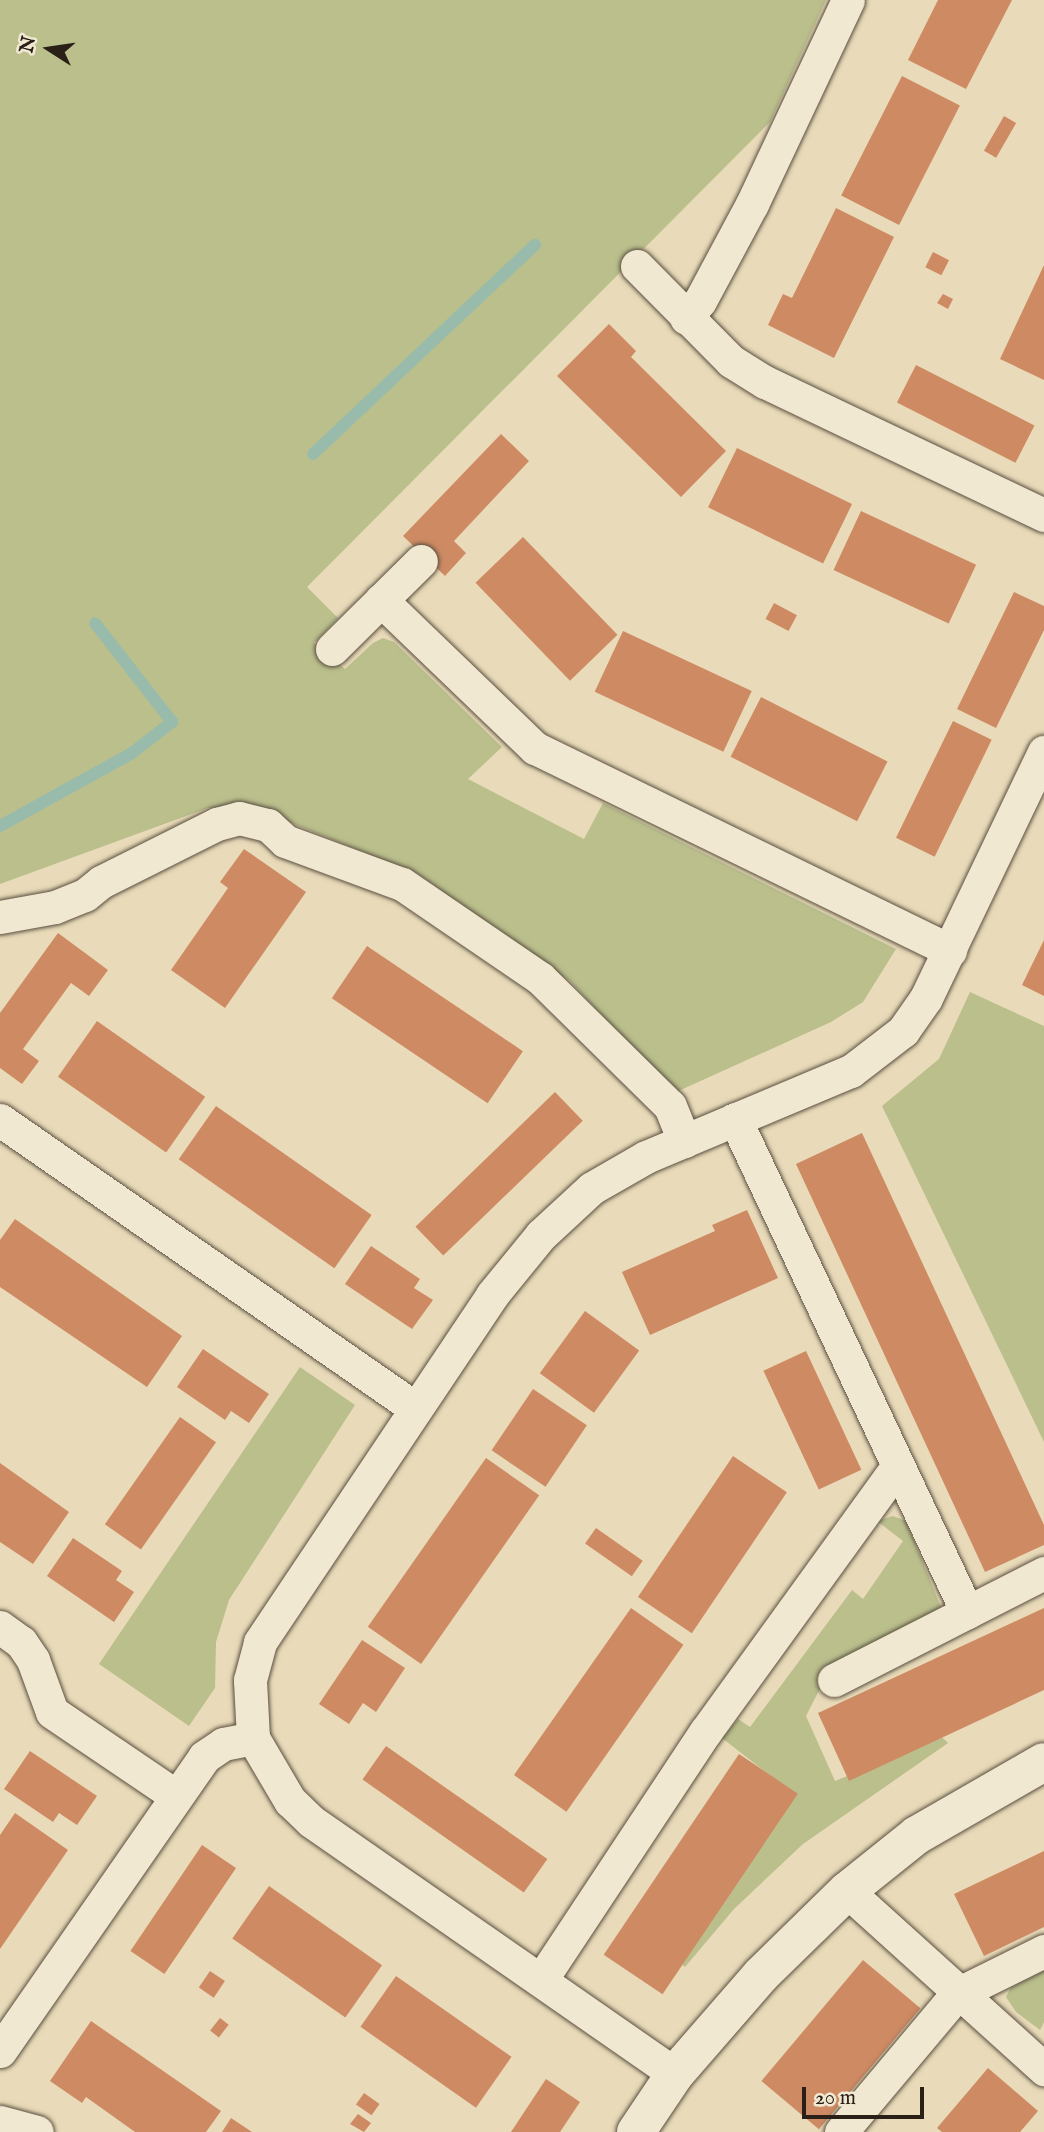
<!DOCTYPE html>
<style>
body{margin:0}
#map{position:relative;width:1044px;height:2132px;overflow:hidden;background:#e9dbb9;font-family:"IM FELL English",serif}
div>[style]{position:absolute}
.green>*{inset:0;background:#babf8c}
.stream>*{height:12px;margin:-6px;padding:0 6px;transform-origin:6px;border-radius:6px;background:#98bbac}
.building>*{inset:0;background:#ce8a63;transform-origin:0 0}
.roads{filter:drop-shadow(0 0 2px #5a4f40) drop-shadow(0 0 2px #5a4f40)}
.minor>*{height:33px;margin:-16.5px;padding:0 16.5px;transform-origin:16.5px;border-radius:16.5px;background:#f1e8d2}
.tertiary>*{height:38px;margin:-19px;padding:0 19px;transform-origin:19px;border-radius:19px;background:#f1e8d2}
span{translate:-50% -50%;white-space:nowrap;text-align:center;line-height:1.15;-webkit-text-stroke:7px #f1e8d2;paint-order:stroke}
.north{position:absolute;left:14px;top:14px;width:70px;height:70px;-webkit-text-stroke:5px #f1e8d2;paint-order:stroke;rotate:282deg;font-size:19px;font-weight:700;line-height:28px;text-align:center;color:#2b2018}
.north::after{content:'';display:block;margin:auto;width:24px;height:32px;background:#2b2018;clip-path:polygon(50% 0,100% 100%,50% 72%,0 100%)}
.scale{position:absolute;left:802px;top:2087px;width:122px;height:32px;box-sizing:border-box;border:4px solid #2b2018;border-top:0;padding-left:9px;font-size:21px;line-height:24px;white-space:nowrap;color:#2b2018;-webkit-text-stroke:5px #f1e8d2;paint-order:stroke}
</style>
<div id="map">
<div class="green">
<div style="clip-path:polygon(0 0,826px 0,770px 122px,307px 587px,338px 618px,314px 643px,345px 669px,373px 643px,383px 638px,394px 642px,502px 747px,468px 779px,584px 839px,603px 803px,896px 949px,863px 1002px,831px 1022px,674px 1093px,570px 981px,416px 873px,249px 806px,208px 808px,0 884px)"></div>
<div style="clip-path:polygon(970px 992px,1044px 1026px,1044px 1442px,882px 1106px,939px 1059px)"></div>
<div style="clip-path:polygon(300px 1367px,355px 1405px,229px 1600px,216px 1642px,215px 1688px,189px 1726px,99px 1664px)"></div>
<div style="clip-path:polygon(893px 1516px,906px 1521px,941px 1607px,826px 1677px,806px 1716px,835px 1781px,942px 1737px,948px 1743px,803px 1844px,734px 1909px,685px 1967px,679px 1962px,794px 1794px,722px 1738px,738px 1719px,750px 1727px,852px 1590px,863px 1599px,903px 1541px,877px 1521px)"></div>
<div style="clip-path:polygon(1044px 1970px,1044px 2022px,1040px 2030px,1016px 2012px,1006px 1997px,1011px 1987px)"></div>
</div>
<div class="stream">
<div style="left:313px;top:454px;width:305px;rotate:-43.3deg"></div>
<div style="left:0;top:826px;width:151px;rotate:-28.9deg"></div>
<div style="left:132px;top:753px;width:51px;rotate:-37.8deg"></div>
<div style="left:172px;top:722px;width:125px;rotate:-127.9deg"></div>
</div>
<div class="building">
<div style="clip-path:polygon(938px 0,1012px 0,966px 89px,908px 60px)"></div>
<div style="left:902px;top:76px;width:65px;height:134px;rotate:27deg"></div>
<div style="left:1004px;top:116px;width:14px;height:40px;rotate:30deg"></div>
<div style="clip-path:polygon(836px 208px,894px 237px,834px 358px,768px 325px,783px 294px,792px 298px)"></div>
<div style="left:933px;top:252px;width:18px;height:17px;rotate:27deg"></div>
<div style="clip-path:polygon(1044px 265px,1044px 380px,1000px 359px)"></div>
<div style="clip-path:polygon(943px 294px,953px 299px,948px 309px,937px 303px)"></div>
<div style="clip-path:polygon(609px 324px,636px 351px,631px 357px,726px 451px,681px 497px,557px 376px)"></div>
<div style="left:916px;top:365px;width:133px;height:42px;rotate:27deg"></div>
<div style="clip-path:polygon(501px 434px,529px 461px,454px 541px,466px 553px,445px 576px,403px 536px)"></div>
<div style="left:737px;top:448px;width:128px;height:66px;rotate:26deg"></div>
<div style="left:861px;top:511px;width:127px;height:65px;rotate:25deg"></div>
<div style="left:523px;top:537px;width:136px;height:66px;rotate:46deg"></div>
<div style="clip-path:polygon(1014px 592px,1044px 606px,1044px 630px,996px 728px,957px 709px)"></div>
<div style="left:774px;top:603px;width:26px;height:18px;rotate:28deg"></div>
<div style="left:623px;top:631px;width:142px;height:67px;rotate:25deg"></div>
<div style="left:761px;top:697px;width:142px;height:67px;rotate:27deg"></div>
<div style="left:953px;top:721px;width:43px;height:130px;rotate:26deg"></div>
<div style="clip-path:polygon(244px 849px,306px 892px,225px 1008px,171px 970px,228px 888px,220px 882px)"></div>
<div style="clip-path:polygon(58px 933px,108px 970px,89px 996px,71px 983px,23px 1049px,39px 1061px,22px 1084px,0 1068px,0 1013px)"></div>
<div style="clip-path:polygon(1044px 940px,1044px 996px,1022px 985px)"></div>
<div style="left:367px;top:946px;width:188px;height:63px;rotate:34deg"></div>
<div style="left:97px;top:1021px;width:132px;height:68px;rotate:35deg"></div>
<div style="left:555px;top:1092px;width:40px;height:194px;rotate:46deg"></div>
<div style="left:216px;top:1106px;width:190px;height:65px;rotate:35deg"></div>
<div style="clip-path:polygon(862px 1133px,1044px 1525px,1044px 1545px,985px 1572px,796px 1164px)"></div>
<div style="clip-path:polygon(747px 1210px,778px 1278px,650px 1335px,622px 1272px,715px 1231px,712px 1225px)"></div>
<div style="clip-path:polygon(15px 1219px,182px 1336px,147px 1387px,0 1287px,0 1240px)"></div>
<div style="clip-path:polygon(371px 1246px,420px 1279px,414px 1288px,433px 1300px,412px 1329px,345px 1284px)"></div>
<div style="left:585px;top:1311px;width:67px;height:77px;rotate:36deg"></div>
<div style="clip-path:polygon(203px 1349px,269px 1394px,249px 1423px,231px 1411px,225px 1420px,177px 1387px)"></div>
<div style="left:806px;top:1351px;width:131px;height:47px;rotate:65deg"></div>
<div style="left:533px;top:1389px;width:65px;height:74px;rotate:34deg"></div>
<div style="left:180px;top:1417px;width:44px;height:131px;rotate:35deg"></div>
<div style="left:733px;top:1456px;width:65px;height:170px;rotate:34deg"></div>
<div style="left:486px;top:1458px;width:65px;height:206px;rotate:35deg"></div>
<div style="clip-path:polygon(0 1463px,69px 1512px,33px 1564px,0 1542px)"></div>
<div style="left:596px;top:1528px;width:57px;height:19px;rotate:35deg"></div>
<div style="clip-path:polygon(73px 1538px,122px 1571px,116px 1580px,134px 1592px,114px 1622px,47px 1576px)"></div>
<div style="left:631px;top:1608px;width:64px;height:204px;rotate:35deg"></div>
<div style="clip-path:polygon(1044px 1608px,1044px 1690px,849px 1781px,818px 1713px)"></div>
<div style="clip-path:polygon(362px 1640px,405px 1668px,376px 1712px,363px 1703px,349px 1724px,319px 1704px)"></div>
<div style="left:386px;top:1746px;width:197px;height:41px;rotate:35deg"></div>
<div style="clip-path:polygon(30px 1751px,97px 1796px,77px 1825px,59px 1813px,53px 1822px,4px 1789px)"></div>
<div style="left:739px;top:1754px;width:71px;height:242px;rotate:34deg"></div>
<div style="clip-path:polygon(15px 1813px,68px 1850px,0 1949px,0 1835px)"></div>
<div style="left:202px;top:1845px;width:41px;height:128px;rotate:34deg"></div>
<div style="clip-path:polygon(1044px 1851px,1044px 1927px,984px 1956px,954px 1894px)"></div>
<div style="left:269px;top:1886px;width:138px;height:64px;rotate:35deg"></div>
<div style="left:863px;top:1960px;width:75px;height:158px;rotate:40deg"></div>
<div style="left:210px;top:1971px;width:18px;height:20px;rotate:34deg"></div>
<div style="left:396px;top:1976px;width:141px;height:62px;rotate:35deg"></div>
<div style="left:220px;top:2018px;width:11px;height:16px;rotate:38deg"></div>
<div style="clip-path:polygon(91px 2021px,221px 2111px,206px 2132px,135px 2132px,86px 2097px,82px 2103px,50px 2081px)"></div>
<div style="clip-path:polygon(988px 2068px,1038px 2111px,1020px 2132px,942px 2132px,937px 2128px)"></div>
<div style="clip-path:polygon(546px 2079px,580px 2102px,560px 2132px,511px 2132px)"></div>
<div style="left:364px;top:2093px;width:19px;height:14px;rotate:35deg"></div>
<div style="clip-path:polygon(358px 2114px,371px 2123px,364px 2132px,350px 2124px)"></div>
<div style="clip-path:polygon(231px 2118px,252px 2132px,222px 2132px)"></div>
</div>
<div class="roads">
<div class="minor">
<div style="left:637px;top:266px;width:134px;rotate:45.3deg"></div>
<div style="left:731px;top:361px;width:40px;rotate:32deg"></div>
<div style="left:765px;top:382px;width:309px;rotate:25.5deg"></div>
<div style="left:686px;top:318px;width:22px;rotate:-51deg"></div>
<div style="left:700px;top:301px;width:110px;rotate:-61.8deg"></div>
<div style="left:752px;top:204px;width:225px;rotate:-64.8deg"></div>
<div style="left:381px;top:600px;width:214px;rotate:43.9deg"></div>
<div style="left:535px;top:748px;width:462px;rotate:26deg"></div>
<div style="left:332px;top:649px;width:125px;rotate:-44.7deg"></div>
<div style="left:0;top:917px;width:56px;rotate:-10.3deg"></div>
<div style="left:55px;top:907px;width:32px;rotate:-22deg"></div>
<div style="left:85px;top:895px;width:21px;rotate:-39deg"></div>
<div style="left:101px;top:882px;width:130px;rotate:-26.6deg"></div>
<div style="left:217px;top:824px;width:23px;rotate:-15deg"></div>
<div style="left:239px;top:818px;width:30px;rotate:14deg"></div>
<div style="left:268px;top:825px;width:23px;rotate:43deg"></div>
<div style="left:285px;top:841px;width:125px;rotate:20.2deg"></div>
<div style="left:402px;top:884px;width:167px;rotate:34.3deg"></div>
<div style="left:540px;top:978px;width:182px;rotate:44.6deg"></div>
<div style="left:670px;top:1106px;width:38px;rotate:68deg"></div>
<div style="left:735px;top:1119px;width:545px;rotate:64.8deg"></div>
<div style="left:0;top:1120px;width:505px;rotate:34.76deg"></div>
<div style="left:0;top:1627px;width:26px;rotate:36deg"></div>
<div style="left:21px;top:1642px;width:22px;rotate:56deg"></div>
<div style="left:33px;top:1660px;width:55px;rotate:69.9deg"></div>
<div style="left:52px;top:1712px;width:150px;rotate:34.1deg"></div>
<div style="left:834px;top:1680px;width:236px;rotate:-27deg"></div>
<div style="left:847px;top:1891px;width:266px;rotate:42.1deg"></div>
<div style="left:541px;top:1980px;width:299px;rotate:-56.5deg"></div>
<div style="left:706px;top:1731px;width:327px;rotate:-54.1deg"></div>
<div style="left:0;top:2051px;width:358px;rotate:-55.2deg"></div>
<div style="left:204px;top:1757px;width:23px;rotate:-34deg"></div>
<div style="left:223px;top:1744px;width:31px;rotate:-11deg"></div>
<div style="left:675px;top:2074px;width:443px;rotate:-145.2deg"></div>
<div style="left:311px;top:1821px;width:29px;rotate:-136deg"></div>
<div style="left:290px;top:1801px;width:73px;rotate:-120.4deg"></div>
<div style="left:253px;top:1738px;width:58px;rotate:-93deg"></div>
<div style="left:250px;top:1680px;width:39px;rotate:-75deg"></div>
<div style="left:260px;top:1642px;width:417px;rotate:-56.2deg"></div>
<div style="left:492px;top:1295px;width:77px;rotate:-50.8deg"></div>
<div style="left:541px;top:1235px;width:69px;rotate:-42.7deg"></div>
<div style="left:592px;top:1188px;width:62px;rotate:-29.9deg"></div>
<div style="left:646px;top:1157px;width:222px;rotate:-22.8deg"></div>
<div style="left:851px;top:1071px;width:66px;rotate:-37.6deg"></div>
<div style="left:903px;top:1031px;width:40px;rotate:-55.1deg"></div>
<div style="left:926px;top:998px;width:273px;rotate:-64.4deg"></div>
<div style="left:0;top:2122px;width:38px;rotate:15deg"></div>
<div style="left:841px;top:2132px;width:180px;rotate:-50deg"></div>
<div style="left:957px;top:1994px;width:97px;rotate:-26.3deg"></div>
</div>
<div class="tertiary">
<div style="left:636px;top:2132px;width:70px;rotate:-56.1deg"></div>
<div style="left:675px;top:2074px;width:131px;rotate:-49deg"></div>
<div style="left:761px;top:1975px;width:120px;rotate:-44.3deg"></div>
<div style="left:847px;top:1891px;width:90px;rotate:-38.7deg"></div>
<div style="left:917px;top:1835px;width:146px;rotate:-29.9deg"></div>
</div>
</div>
<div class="north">N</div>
<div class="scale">20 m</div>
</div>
